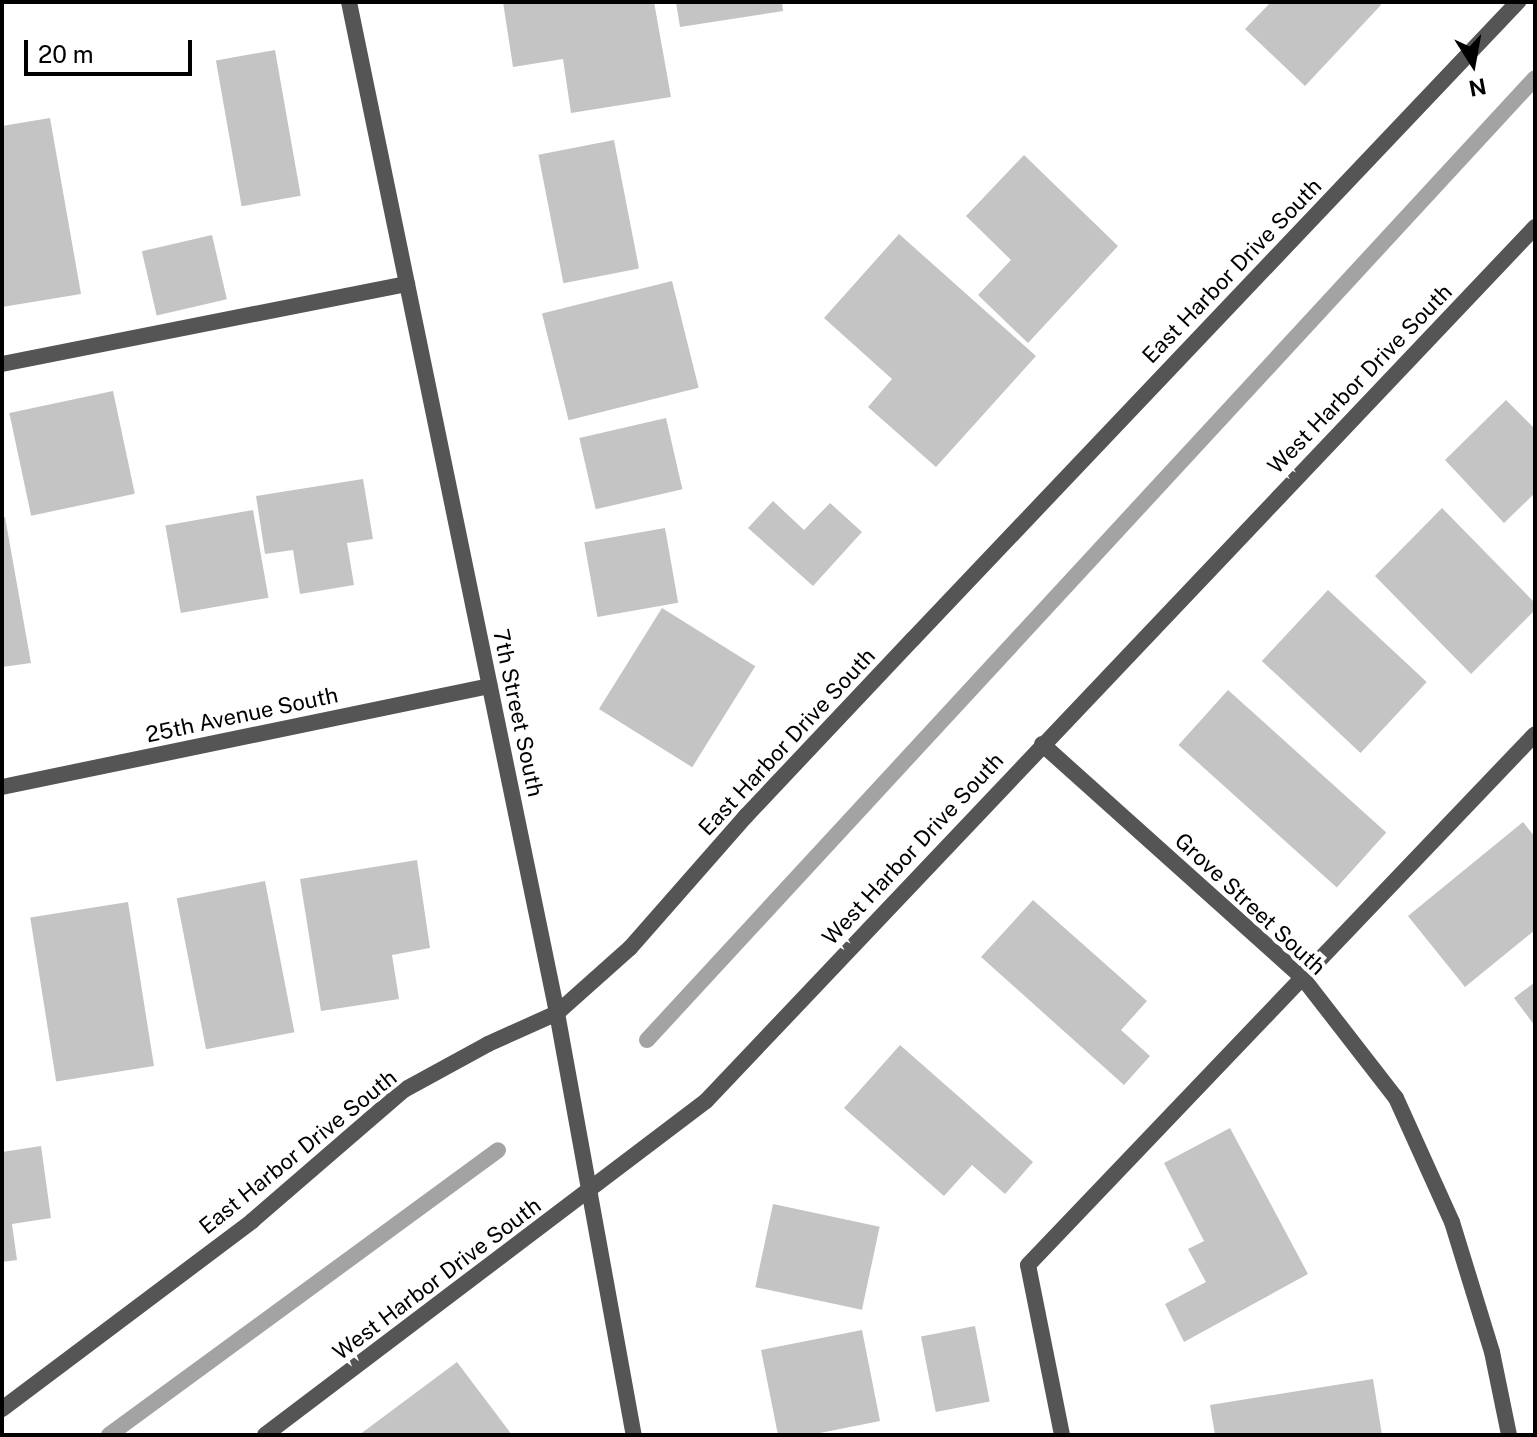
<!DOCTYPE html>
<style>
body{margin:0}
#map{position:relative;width:1537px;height:1437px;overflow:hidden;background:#fff;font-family:"Public Sans",sans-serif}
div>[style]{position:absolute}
.stream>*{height:16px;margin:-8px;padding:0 8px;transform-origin:8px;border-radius:8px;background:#a3a3a3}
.building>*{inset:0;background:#c4c4c4;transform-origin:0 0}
.service>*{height:16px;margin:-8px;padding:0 8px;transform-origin:8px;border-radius:8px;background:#555}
.minor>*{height:16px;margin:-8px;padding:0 8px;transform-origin:8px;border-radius:8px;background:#555}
.tertiary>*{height:16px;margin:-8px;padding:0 8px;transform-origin:8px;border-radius:8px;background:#555}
span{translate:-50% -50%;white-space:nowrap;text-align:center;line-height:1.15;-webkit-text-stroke:8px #fff;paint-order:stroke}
.street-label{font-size:22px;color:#000}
.frame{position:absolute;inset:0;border:4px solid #000;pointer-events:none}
.north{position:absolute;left:1433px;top:24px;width:80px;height:80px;-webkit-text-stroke:6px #fff;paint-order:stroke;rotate:169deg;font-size:22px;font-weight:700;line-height:32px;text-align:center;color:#000}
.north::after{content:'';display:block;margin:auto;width:28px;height:36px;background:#000;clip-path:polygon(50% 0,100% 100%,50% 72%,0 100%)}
.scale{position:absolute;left:24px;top:40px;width:168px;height:36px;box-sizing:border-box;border:4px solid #000;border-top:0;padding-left:10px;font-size:24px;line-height:28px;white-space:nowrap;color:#000;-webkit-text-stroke:6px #fff;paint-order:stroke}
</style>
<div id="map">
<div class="stream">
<div style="left:647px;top:1040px;width:1309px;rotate:-47.29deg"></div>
<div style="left:109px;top:1435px;width:482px;rotate:-36.2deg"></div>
</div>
<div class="building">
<div style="clip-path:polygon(503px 2px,654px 2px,671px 97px,571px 113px,563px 59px,513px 67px)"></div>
<div style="clip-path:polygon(676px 2px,782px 2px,783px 11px,680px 27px)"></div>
<div style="clip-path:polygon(1271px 2px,1379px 2px,1381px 5px,1305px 86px,1245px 29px)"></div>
<div style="left:275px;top:50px;width:148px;height:60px;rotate:80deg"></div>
<div style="clip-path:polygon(50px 118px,81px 294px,2px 307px,2px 126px)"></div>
<div style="left:614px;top:140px;width:131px;height:77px;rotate:79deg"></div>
<div style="clip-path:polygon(1024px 155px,1118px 246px,1028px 343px,978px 295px,1011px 260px,966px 216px)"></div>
<div style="clip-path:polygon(899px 234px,1036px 356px,936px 467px,868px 407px,892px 379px,824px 318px)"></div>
<div style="left:212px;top:235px;width:66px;height:72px;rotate:77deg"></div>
<div style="left:672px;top:281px;width:110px;height:134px;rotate:76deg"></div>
<div style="left:113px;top:391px;width:105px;height:106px;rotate:78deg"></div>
<div style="clip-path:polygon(1506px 400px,1535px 429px,1535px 493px,1504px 523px,1445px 460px)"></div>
<div style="left:666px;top:418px;width:73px;height:89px;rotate:77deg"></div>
<div style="clip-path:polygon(363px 479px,373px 539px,347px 543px,354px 585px,300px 594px,293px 550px,265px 554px,256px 496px)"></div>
<div style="clip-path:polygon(773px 501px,804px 530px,830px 503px,862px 532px,813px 586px,748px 528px)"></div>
<div style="clip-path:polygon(1442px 508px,1535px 603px,1535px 610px,1471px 674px,1375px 576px)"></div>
<div style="left:253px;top:510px;width:89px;height:89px;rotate:80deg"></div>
<div style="clip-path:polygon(5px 517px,31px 663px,2px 667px,2px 518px)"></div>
<div style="left:665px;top:528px;width:76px;height:82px;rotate:80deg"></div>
<div style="left:1328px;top:590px;width:135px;height:97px;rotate:43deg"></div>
<div style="left:662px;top:608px;width:110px;height:119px;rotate:32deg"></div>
<div style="left:1228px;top:690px;width:213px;height:74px;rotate:42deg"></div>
<div style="clip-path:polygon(1523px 822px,1535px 837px,1535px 930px,1465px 987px,1408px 916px)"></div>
<div style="clip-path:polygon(417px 860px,430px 948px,392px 955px,399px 999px,321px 1011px,300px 879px)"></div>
<div style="left:265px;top:881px;width:154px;height:90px;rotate:79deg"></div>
<div style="clip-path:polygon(1033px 900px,1147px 1001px,1121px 1030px,1150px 1056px,1124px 1085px,981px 957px)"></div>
<div style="left:128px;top:902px;width:166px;height:99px;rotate:81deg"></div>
<div style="clip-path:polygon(1535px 982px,1535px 1026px,1514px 998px)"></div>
<div style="clip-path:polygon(900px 1045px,1033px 1162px,1005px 1194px,972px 1165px,944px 1196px,844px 1108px)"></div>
<div style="clip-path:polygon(1230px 1128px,1308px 1274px,1184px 1342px,1165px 1304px,1206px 1282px,1188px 1249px,1204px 1241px,1164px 1163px)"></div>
<div style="clip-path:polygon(41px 1146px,51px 1218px,12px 1224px,17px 1260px,2px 1262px,2px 1152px)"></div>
<div style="left:773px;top:1204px;width:109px;height:85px;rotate:12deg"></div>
<div style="left:975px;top:1326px;width:77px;height:55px;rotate:79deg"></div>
<div style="clip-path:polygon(862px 1330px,880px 1421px,810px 1435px,778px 1435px,761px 1350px)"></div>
<div style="clip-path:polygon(457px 1362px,512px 1435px,359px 1435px)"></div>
<div style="clip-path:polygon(1373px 1379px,1382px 1435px,1215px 1435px,1210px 1405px)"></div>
</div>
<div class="service">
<div style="left:2px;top:364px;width:413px;rotate:-11.2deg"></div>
<div style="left:1062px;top:1435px;width:173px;rotate:-101.3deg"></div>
<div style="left:1028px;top:1265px;width:734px;rotate:-46.32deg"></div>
</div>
<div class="minor">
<div style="left:1042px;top:744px;width:349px;rotate:41.9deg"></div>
<div style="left:1302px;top:977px;width:153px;rotate:52.2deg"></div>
<div style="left:1396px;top:1098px;width:136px;rotate:65.7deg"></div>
<div style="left:1452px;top:1222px;width:136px;rotate:72.9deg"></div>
<div style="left:1492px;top:1352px;width:85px;rotate:78.4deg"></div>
<div style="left:2px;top:787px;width:498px;rotate:-11.7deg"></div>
<div style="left:2px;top:1409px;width:313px;rotate:-36.9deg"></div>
<div style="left:252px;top:1221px;width:201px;rotate:-40.8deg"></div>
<div style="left:404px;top:1090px;width:96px;rotate:-28.7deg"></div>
<div style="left:488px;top:1044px;width:76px;rotate:-24.2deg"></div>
<div style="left:557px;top:1013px;width:98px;rotate:-41.7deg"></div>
<div style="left:630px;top:948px;width:176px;rotate:-48.7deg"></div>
<div style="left:746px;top:816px;width:243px;rotate:-46.7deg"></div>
<div style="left:913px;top:639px;width:879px;rotate:-46.48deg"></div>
<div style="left:265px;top:1435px;width:553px;rotate:-37.14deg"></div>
<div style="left:706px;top:1101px;width:1205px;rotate:-46.51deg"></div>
</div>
<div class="tertiary">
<div style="left:349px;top:2px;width:1032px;rotate:78.37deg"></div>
<div style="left:557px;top:1013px;width:429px;rotate:79.7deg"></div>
</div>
<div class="street-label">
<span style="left:1232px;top:271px;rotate:-46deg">East Harbor Drive South</span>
<span style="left:1360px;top:379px;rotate:-46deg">West Harbor Drive South</span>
<span style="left:518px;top:713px;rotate:78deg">7th Street South</span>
<span style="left:242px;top:715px;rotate:-12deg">25th Avenue South</span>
<span style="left:787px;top:742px;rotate:-47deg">East Harbor Drive South</span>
<span style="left:913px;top:849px;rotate:-47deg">West Harbor Drive South</span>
<span style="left:1250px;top:904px;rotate:43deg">Grove Street South</span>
<span style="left:298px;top:1152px;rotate:-39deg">East Harbor Drive South</span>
<span style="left:437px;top:1279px;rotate:-37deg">West Harbor Drive South</span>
</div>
<div class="frame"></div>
<div class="north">N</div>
<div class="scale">20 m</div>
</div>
